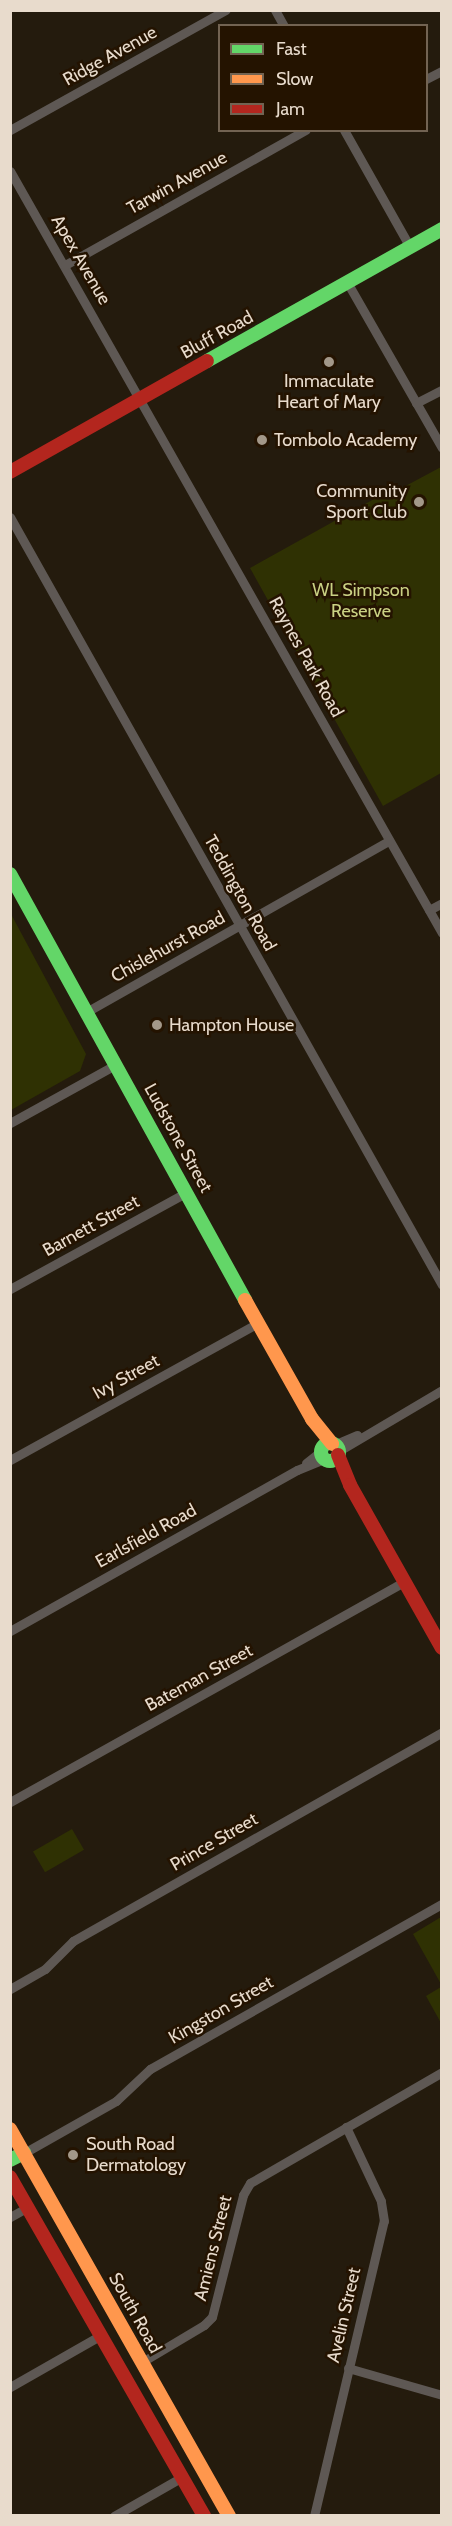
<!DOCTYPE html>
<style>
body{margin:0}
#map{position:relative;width:452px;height:2526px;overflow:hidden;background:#241b0d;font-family:Cabin,sans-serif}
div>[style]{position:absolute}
.green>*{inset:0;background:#2f3103;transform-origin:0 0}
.street>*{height:9px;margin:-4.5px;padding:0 4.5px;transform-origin:4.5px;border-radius:4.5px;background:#5e5854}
.fast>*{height:14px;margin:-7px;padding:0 7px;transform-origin:7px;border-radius:7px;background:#63d668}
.fast>.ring{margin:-7px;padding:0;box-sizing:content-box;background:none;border:14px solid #63d668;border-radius:50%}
.slow>*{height:14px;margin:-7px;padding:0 7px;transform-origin:7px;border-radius:7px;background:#ff974d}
.jam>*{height:14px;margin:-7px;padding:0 7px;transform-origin:7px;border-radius:7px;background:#b3261e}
.dots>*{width:16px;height:16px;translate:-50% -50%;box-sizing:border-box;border:3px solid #241300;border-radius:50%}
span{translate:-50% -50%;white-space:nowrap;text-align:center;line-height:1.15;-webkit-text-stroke:5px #241300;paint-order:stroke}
.street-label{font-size:18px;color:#e8dbcc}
.poi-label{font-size:18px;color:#e8dbcc}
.left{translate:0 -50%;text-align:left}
.right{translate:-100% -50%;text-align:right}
.park-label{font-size:18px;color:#cad183}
.frame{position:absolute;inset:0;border:12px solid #e8dbcc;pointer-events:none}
.legend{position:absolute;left:218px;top:24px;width:210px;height:108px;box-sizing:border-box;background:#241300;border:2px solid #726352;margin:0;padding:8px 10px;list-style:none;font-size:18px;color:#e8dbcc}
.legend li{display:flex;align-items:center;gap:12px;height:30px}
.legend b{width:30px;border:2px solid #726352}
</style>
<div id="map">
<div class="green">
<div style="clip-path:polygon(441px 467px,441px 773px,383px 806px,250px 568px,383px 494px,385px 497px)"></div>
<div style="clip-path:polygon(11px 914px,86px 1054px,80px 1071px,11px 1110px)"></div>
<div style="left:72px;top:1829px;width:24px;height:45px;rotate:60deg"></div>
<div style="clip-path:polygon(441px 1917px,441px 1984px,413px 1934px)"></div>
<div style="clip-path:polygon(441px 1987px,441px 2023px,426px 1996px)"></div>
</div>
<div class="street">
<div style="left:275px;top:10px;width:18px;rotate:61deg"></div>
<div style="left:426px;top:79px;width:18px;rotate:-27deg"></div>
<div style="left:10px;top:130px;width:247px;rotate:-29.1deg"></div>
<div style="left:344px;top:130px;width:134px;rotate:60.6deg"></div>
<div style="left:10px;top:171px;width:876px;rotate:60.45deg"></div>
<div style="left:65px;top:265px;width:276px;rotate:-29.3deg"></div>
<div style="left:347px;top:282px;width:191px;rotate:60.2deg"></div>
<div style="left:416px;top:403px;width:29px;rotate:-27deg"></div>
<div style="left:10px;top:517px;width:881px;rotate:60.64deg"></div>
<div style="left:429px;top:910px;width:15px;rotate:-28deg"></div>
<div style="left:88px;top:1011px;width:346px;rotate:-29.5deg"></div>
<div style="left:10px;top:1123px;width:122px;rotate:-28.9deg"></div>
<div style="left:10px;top:1289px;width:202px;rotate:-28.7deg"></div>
<div style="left:336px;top:1444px;width:23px;rotate:-23deg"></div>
<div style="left:339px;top:1451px;width:120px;rotate:-30.6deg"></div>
<div style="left:10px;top:1460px;width:283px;rotate:-28.9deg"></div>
<div style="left:306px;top:1463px;width:18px;rotate:-38deg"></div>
<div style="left:10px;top:1631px;width:329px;rotate:-29.3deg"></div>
<div style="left:297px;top:1470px;width:29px;rotate:-22deg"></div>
<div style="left:10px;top:1802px;width:451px;rotate:-29.2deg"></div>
<div style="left:10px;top:1989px;width:40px;rotate:-29.7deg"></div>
<div style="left:45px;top:1969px;width:40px;rotate:-45deg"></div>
<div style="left:73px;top:1941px;width:424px;rotate:-29.5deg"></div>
<div style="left:24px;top:2153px;width:106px;rotate:-29.5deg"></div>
<div style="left:116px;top:2101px;width:47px;rotate:-43.3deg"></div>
<div style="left:150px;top:2069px;width:335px;rotate:-29.5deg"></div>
<div style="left:10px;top:2217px;width:21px;rotate:-29deg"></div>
<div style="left:142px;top:2362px;width:72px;rotate:-30.8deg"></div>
<div style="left:204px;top:2325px;width:11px;rotate:-45deg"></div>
<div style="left:212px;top:2317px;width:126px;rotate:-75.7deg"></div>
<div style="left:243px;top:2195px;width:14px;rotate:-60deg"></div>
<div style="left:250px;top:2183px;width:222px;rotate:-30deg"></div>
<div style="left:348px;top:2368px;width:98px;rotate:16deg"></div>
<div style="left:10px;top:2387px;width:105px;rotate:-29.7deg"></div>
<div style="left:114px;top:2516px;width:78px;rotate:-29.8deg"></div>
<div style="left:314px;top:2516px;width:303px;rotate:-76.7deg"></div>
<div style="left:384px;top:2221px;width:20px;rotate:-99deg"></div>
<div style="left:381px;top:2201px;width:82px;rotate:-115.3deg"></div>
</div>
<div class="fast">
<div style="left:207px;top:361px;width:270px;rotate:-29.3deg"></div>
<div style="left:10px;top:874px;width:487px;rotate:61.1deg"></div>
<div class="ring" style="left:321px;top:1443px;width:4px;height:4px"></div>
<div style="left:10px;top:2160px;width:16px;rotate:-27deg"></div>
</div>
<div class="slow">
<div style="left:245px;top:1300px;width:137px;rotate:60.6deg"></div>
<div style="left:312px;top:1419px;width:32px;rotate:51deg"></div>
<div style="left:10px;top:2129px;width:445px;rotate:60.5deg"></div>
</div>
<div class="jam">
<div style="left:10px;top:472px;width:226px;rotate:-29.4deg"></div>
<div style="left:338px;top:1455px;width:32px;rotate:68deg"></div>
<div style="left:350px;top:1485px;width:187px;rotate:60.6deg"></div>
<div style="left:10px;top:2177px;width:391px;rotate:60.2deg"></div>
</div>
<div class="dots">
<div style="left:329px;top:362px;background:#a39889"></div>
<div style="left:262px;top:440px;background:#a39889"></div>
<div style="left:419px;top:502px;background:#a39889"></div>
<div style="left:157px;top:1025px;background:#a39889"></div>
<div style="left:73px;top:2155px;background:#a39889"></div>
</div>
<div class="street-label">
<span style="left:110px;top:56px;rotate:-29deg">Ridge Avenue</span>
<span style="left:177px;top:183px;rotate:-29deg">Tarwin Avenue</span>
<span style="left:81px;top:260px;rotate:60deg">Apex Avenue</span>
<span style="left:217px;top:335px;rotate:-29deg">Bluff Road</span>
<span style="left:306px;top:657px;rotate:61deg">Raynes Park Road</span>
<span style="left:240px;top:893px;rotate:61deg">Teddington Road</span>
<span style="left:168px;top:947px;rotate:-29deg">Chislehurst Road</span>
<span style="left:178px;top:1138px;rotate:61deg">Ludstone Street</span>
<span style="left:91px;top:1226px;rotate:-29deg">Barnett Street</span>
<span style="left:126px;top:1377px;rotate:-29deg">Ivy Street</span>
<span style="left:146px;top:1536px;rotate:-29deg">Earlsfield Road</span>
<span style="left:199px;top:1678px;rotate:-29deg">Bateman Street</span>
<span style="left:214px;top:1842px;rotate:-30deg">Prince Street</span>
<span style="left:221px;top:2010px;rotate:-30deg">Kingston Street</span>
<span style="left:213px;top:2248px;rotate:-76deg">Amiens Street</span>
<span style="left:135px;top:2313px;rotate:61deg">South Road</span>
<span style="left:344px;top:2315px;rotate:-77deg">Avelin Street</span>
</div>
<div class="poi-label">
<span style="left:329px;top:392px">Immaculate<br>Heart of Mary</span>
<span class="left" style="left:274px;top:440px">Tombolo Academy</span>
<span class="right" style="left:407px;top:502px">Community<br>Sport Club</span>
<span class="left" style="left:169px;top:1025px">Hampton House</span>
<span class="left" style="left:86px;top:2155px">South Road<br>Dermatology</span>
</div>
<div class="park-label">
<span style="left:361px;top:601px">WL Simpson<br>Reserve</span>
</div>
<div class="frame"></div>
<ul class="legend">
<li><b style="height:8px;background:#63d668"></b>Fast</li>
<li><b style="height:8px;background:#ff974d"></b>Slow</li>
<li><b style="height:8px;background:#b3261e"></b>Jam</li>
</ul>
</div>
